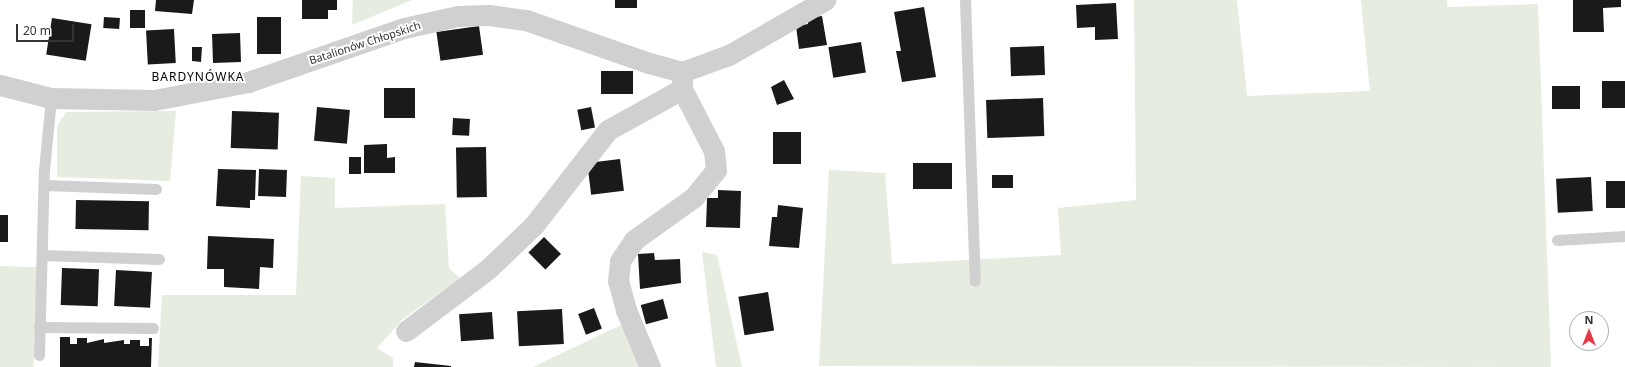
<!DOCTYPE html>
<meta charset="utf-8">
<style>
body{margin:0}
#map{position:relative;width:1625px;height:367px;overflow:hidden;background:#fff;font-family:"Noto Sans",sans-serif}
div>[style]{position:absolute}
.green>*{inset:0;background:#e6ecdf;transform-origin:0 0}
.building>*{inset:0;background:#1a1a1a;transform-origin:0 0}
.service>*{height:11px;margin:-5.5px;padding:0 5.5px;transform-origin:5.5px;border-radius:5.5px;background:#d0d0d0}
.minor>*{height:21px;margin:-10.5px;padding:0 10.5px;transform-origin:10.5px;border-radius:10.5px;background:#d0d0d0}
span{translate:-50% -50%;white-space:nowrap;text-align:center;line-height:1.15;-webkit-text-stroke:4px #fff;paint-order:stroke}
.street-label{font-size:11px;color:#333}
.neighbourhood-label{font-size:12px;color:#000;letter-spacing:1px}
.north{position:absolute;left:1569px;top:311px;width:40px;height:40px;box-sizing:border-box;background:#fff;border:1px solid #adadad;border-radius:50%;rotate:0deg;font-size:11px;font-weight:700;line-height:16px;text-align:center;color:#333}
.north::after{content:'';display:block;margin:auto;width:14px;height:18px;background:#e63946;clip-path:polygon(50% 0,100% 100%,50% 72%,0 100%)}
.scale{position:absolute;left:16px;top:24px;width:58px;height:18px;box-sizing:border-box;border:2px solid #333;border-top:0;padding-left:5px;font-size:12px;line-height:14px;white-space:nowrap;color:#333;-webkit-text-stroke:3px #fff;paint-order:stroke}
</style>
<div id="map">
<div class="green">
<div style="clip-path:polygon(353px 0,412px 0,352px 25px)"></div>
<div style="clip-path:polygon(1134px 0,1237px 0,1247px 96px,1370px 91px,1361px 0,1447px 0,1447px 7px,1538px 4px,1551px 367px,819px 366px,829px 170px,885px 173px,892px 264px,1061px 255px,1058px 208px,1136px 200px)"></div>
<div style="clip-path:polygon(176px 111px,170px 181px,57px 177px,57px 127px,66px 112px)"></div>
<div style="clip-path:polygon(301px 176px,335px 178px,335px 208px,445px 204px,449px 268px,460px 278px,403px 319px,377px 348px,393px 358px,393px 367px,158px 367px,162px 295px,296px 295px)"></div>
<div style="clip-path:polygon(702px 252px,717px 255px,742px 367px,716px 367px)"></div>
<div style="left:0;top:266px;width:37px;height:101px;rotate:2deg"></div>
<div style="clip-path:polygon(623px 324px,642px 367px,533px 367px)"></div>
</div>
<div class="building">
<div style="clip-path:polygon(156px 0,194px 0,192px 14px,155px 11px)"></div>
<div style="clip-path:polygon(302px 0,337px 0,337px 10px,328px 10px,328px 19px,302px 19px)"></div>
<div style="left:615px;top:0;width:22px;height:8px"></div>
<div style="clip-path:polygon(1573px 0,1621px 0,1621px 7px,1603px 8px,1604px 32px,1573px 32px)"></div>
<div style="clip-path:polygon(1116px 3px,1118px 39px,1095px 40px,1095px 27px,1077px 28px,1076px 5px)"></div>
<div style="clip-path:polygon(924px 7px,936px 77px,902px 82px,896px 51px,901px 51px,894px 12px)"></div>
<div style="left:130px;top:10px;width:15px;height:18px"></div>
<div style="clip-path:polygon(822px 16px,827px 45px,799px 49px,796px 26px,808px 24px,807px 18px)"></div>
<div style="left:104px;top:17px;width:16px;height:11px;rotate:4deg"></div>
<div style="left:257px;top:17px;width:24px;height:37px"></div>
<div style="left:52px;top:18px;width:40px;height:37px;rotate:9deg"></div>
<div style="left:479px;top:26px;width:29px;height:43px;rotate:82deg"></div>
<div style="left:174px;top:29px;width:34px;height:28px;rotate:87deg"></div>
<div style="left:240px;top:33px;width:29px;height:28px;rotate:88deg"></div>
<div style="left:861px;top:42px;width:31px;height:33px;rotate:81deg"></div>
<div style="left:1044px;top:46px;width:29px;height:34px;rotate:88deg"></div>
<div style="clip-path:polygon(192px 47px,202px 47px,201px 62px,192px 61px)"></div>
<div style="left:601px;top:71px;width:32px;height:23px"></div>
<div style="clip-path:polygon(784px 80px,794px 99px,777px 105px,771px 87px)"></div>
<div style="left:1602px;top:81px;width:23px;height:27px"></div>
<div style="left:1552px;top:86px;width:28px;height:23px"></div>
<div style="left:384px;top:88px;width:31px;height:30px"></div>
<div style="left:1043px;top:98px;width:38px;height:57px;rotate:88deg"></div>
<div style="left:317px;top:107px;width:33px;height:34px;rotate:5deg"></div>
<div style="left:591px;top:107px;width:21px;height:14px;rotate:79deg"></div>
<div style="left:232px;top:111px;width:47px;height:37px;rotate:2deg"></div>
<div style="left:453px;top:118px;width:17px;height:17px;rotate:3deg"></div>
<div style="left:773px;top:132px;width:28px;height:32px"></div>
<div style="clip-path:polygon(387px 144px,387px 158px,395px 157px,395px 173px,364px 173px,364px 145px)"></div>
<div style="left:486px;top:147px;width:50px;height:30px;rotate:89deg"></div>
<div style="left:349px;top:157px;width:12px;height:17px"></div>
<div style="left:620px;top:159px;width:32px;height:33px;rotate:83deg"></div>
<div style="left:952px;top:163px;width:26px;height:39px;rotate:90deg"></div>
<div style="clip-path:polygon(218px 169px,256px 170px,255px 200px,250px 200px,250px 208px,216px 206px)"></div>
<div style="left:259px;top:169px;width:28px;height:27px;rotate:2deg"></div>
<div style="left:992px;top:175px;width:21px;height:13px"></div>
<div style="left:1591px;top:177px;width:34px;height:35px;rotate:87deg"></div>
<div style="left:1625px;top:181px;width:27px;height:19px;rotate:90deg"></div>
<div style="clip-path:polygon(718px 190px,741px 191px,740px 228px,706px 227px,707px 198px,718px 198px)"></div>
<div style="left:76px;top:200px;width:73px;height:29px;rotate:1deg"></div>
<div style="clip-path:polygon(778px 205px,803px 208px,799px 248px,769px 246px,772px 217px,777px 217px)"></div>
<div style="left:0;top:215px;width:8px;height:27px"></div>
<div style="clip-path:polygon(208px 236px,274px 239px,273px 268px,260px 267px,259px 289px,224px 287px,224px 269px,207px 269px)"></div>
<div style="left:544px;top:237px;width:24px;height:22px;rotate:45deg"></div>
<div style="clip-path:polygon(654px 253px,655px 260px,680px 259px,681px 283px,640px 289px,638px 254px)"></div>
<div style="left:62px;top:268px;width:37px;height:37px;rotate:2deg"></div>
<div style="left:116px;top:270px;width:36px;height:36px;rotate:3deg"></div>
<div style="left:768px;top:292px;width:39px;height:30px;rotate:81deg"></div>
<div style="left:663px;top:299px;width:20px;height:23px;rotate:75deg"></div>
<div style="left:594px;top:308px;width:22px;height:17px;rotate:69deg"></div>
<div style="left:562px;top:309px;width:35px;height:45px;rotate:87deg"></div>
<div style="left:492px;top:312px;width:27px;height:33px;rotate:86deg"></div>
<div style="clip-path:polygon(60px 337px,70px 337px,70px 344px,77px 344px,77px 338px,87px 338px,87px 343px,104px 339px,104px 343px,124px 340px,124px 344px,130px 344px,130px 340px,140px 340px,140px 346px,149px 346px,149px 338px,152px 338px,151px 367px,60px 367px)"></div>
<div style="clip-path:polygon(415px 362px,451px 366px,451px 367px,414px 367px)"></div>
</div>
<div class="service">
<div style="left:965px;top:0;width:281px;rotate:88deg"></div>
<div style="left:45px;top:185px;width:111px;rotate:2.1deg"></div>
<div style="left:1557px;top:240px;width:68px;rotate:-3.4deg"></div>
<div style="left:43px;top:255px;width:116px;rotate:2deg"></div>
<div style="left:39px;top:327px;width:114px;rotate:0.5deg"></div>
<div style="left:39px;top:355px;width:185px;rotate:-88.5deg"></div>
<div style="left:44px;top:170px;width:72px;rotate:-84.4deg"></div>
</div>
<div class="minor">
<div style="left:0;top:85px;width:53px;rotate:14.3deg"></div>
<div style="left:51px;top:98px;width:103px;rotate:1.1deg"></div>
<div style="left:154px;top:100px;width:96px;rotate:-10.8deg"></div>
<div style="left:248px;top:82px;width:165px;rotate:-19.1deg"></div>
<div style="left:404px;top:28px;width:55px;rotate:-12.5deg"></div>
<div style="left:458px;top:16px;width:31px;rotate:-2deg"></div>
<div style="left:489px;top:15px;width:37px;rotate:8deg"></div>
<div style="left:526px;top:20px;width:130px;rotate:19.3deg"></div>
<div style="left:649px;top:63px;width:34px;rotate:15deg"></div>
<div style="left:682px;top:72px;width:50px;rotate:-19.9deg"></div>
<div style="left:729px;top:55px;width:111px;rotate:-29.8deg"></div>
<div style="left:406px;top:331px;width:103px;rotate:-37.1deg"></div>
<div style="left:488px;top:269px;width:64px;rotate:-43.7deg"></div>
<div style="left:534px;top:225px;width:120px;rotate:-52.1deg"></div>
<div style="left:608px;top:130px;width:85px;rotate:-29deg"></div>
<div style="left:650px;top:367px;width:62px;rotate:-112.8deg"></div>
<div style="left:626px;top:310px;width:30px;rotate:-105deg"></div>
<div style="left:618px;top:281px;width:20px;rotate:-84deg"></div>
<div style="left:620px;top:261px;width:25px;rotate:-56deg"></div>
<div style="left:634px;top:240px;width:74px;rotate:-35.6deg"></div>
<div style="left:694px;top:197px;width:35px;rotate:-51deg"></div>
<div style="left:716px;top:170px;width:19px;rotate:-96deg"></div>
<div style="left:714px;top:151px;width:70px;rotate:-117.3deg"></div>
<div style="left:682px;top:89px;width:15px;rotate:-90deg"></div>
</div>
<div class="street-label">
<span style="left:365px;top:43px;rotate:-18deg">Batalionów Chłopskich</span>
</div>
<div class="neighbourhood-label">
<span style="left:198px;top:77px">BARDYNÓWKA</span>
</div>
<div class="north">N</div>
<div class="scale">20 m</div>
</div>
